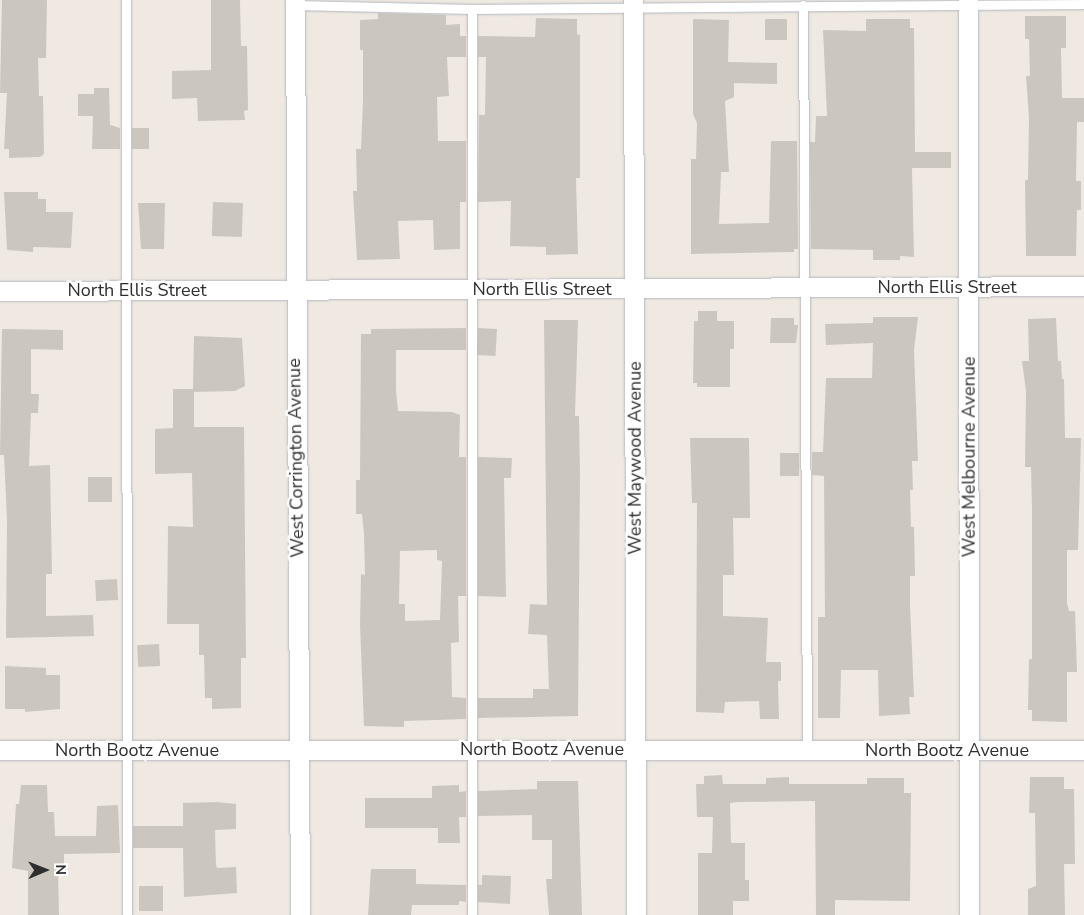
<!DOCTYPE html>
<style>
body{margin:0}
#map{position:relative;width:1084px;height:915px;overflow:hidden;background:#efe9e1;font-family:"Nunito Sans",sans-serif}
div>[style]{position:absolute}
.building>*{inset:0;background:#cbc7bf;transform-origin:0 0}
.roads{filter:drop-shadow(0 0 1px #b4b7c1) drop-shadow(0 0 1px #b4b7c1)}
.lane>*{height:9px;margin:-4.5px;padding:0 4.5px;transform-origin:4.5px;border-radius:4.5px;background:#fff}
.street>*{height:19px;margin:-9.5px;padding:0 9.5px;transform-origin:9.5px;border-radius:9.5px;background:#fff}
span{translate:-50% -50%;white-space:nowrap;text-align:center;line-height:1.15;-webkit-text-stroke:5px #fff;paint-order:stroke}
.street-label{font-size:18px;color:#2e2e2e}
.north{position:absolute;left:20px;top:845px;width:50px;height:50px;-webkit-text-stroke:4px #fff;paint-order:stroke;rotate:89deg;font-size:14px;font-weight:700;line-height:20px;text-align:center;color:#2e2e2e}
.north::after{content:'';display:block;margin:auto;width:18px;height:22px;background:#2e2e2e;clip-path:polygon(50% 0,100% 100%,50% 72%,0 100%)}
</style>
<div id="map">
<div class="building">
<div style="clip-path:polygon(2px 0,47px 0,46px 58px,38px 58px,39px 96px,43px 96px,44px 154px,40px 157px,9px 158px,9px 149px,4px 149px,7px 93px,0 93px)"></div>
<div style="clip-path:polygon(211px 0,240px 0,241px 46px,247px 46px,248px 110px,244px 111px,245px 120px,198px 121px,197px 98px,172px 99px,172px 71px,211px 70px)"></div>
<div style="clip-path:polygon(378px 13px,446px 15px,446px 25px,460px 24px,460px 36px,466px 36px,466px 57px,447px 57px,449px 96px,437px 97px,438px 141px,466px 141px,466px 202px,460px 202px,460px 249px,434px 250px,433px 220px,398px 221px,400px 259px,357px 260px,353px 191px,357px 191px,356px 149px,361px 149px,363px 100px,363px 50px,360px 50px,360px 20px,378px 19px)"></div>
<div style="clip-path:polygon(1025px 16px,1066px 16px,1066px 48px,1061px 48px,1062px 98px,1084px 98px,1084px 122px,1077px 122px,1076px 181px,1081px 181px,1081px 210px,1077px 210px,1076px 256px,1026px 256px,1025px 180px,1028px 180px,1029px 118px,1026px 76px,1030px 76px,1029px 39px,1025px 39px)"></div>
<div style="clip-path:polygon(536px 18px,577px 19px,577px 34px,580px 35px,580px 178px,576px 178px,578px 254px,546px 255px,546px 247px,510px 246px,511px 201px,478px 202px,479px 115px,485px 115px,486px 57px,478px 57px,478px 36px,535px 37px)"></div>
<div style="clip-path:polygon(693px 19px,729px 20px,728px 62px,777px 63px,777px 84px,734px 83px,734px 97px,725px 101px,729px 172px,721px 172px,719px 224px,769px 223px,771px 141px,797px 141px,798px 249px,794px 249px,794px 252px,691px 254px,691px 159px,696px 159px,697px 123px,693px 114px)"></div>
<div style="left:765px;top:19px;width:22px;height:21px"></div>
<div style="clip-path:polygon(866px 19px,910px 19px,910px 28px,914px 28px,915px 152px,951px 152px,951px 168px,912px 168px,914px 257px,900px 256px,900px 260px,873px 260px,873px 250px,811px 249px,810px 142px,815px 142px,816px 116px,827px 116px,823px 30px,866px 31px)"></div>
<div style="clip-path:polygon(94px 88px,109px 88px,110px 125px,120px 128px,120px 149px,92px 149px,93px 116px,78px 116px,78px 94px,94px 94px)"></div>
<div style="left:132px;top:128px;width:17px;height:21px"></div>
<div style="clip-path:polygon(4px 192px,38px 192px,38px 199px,46px 199px,46px 212px,73px 212px,71px 248px,33px 247px,33px 252px,7px 250px)"></div>
<div style="left:213px;top:202px;width:30px;height:34px;rotate:2deg"></div>
<div style="clip-path:polygon(138px 203px,165px 203px,164px 249px,141px 249px)"></div>
<div style="clip-path:polygon(698px 311px,717px 311px,717px 321px,734px 321px,734px 349px,730px 349px,730px 387px,697px 387px,697px 383px,693px 383px,694px 321px,698px 321px)"></div>
<div style="clip-path:polygon(873px 317px,918px 317px,914px 350px,918px 461px,912px 461px,913px 490px,910px 490px,911px 527px,914px 527px,915px 576px,910px 576px,910px 605px,914px 697px,909px 697px,910px 714px,879px 716px,878px 670px,841px 670px,840px 718px,818px 718px,818px 617px,825px 617px,824px 476px,812px 475px,812px 452px,823px 452px,826px 378px,872px 378px,873px 343px,826px 345px,825px 324px,873px 323px)"></div>
<div style="clip-path:polygon(771px 318px,794px 318px,794px 325px,798px 325px,796px 343px,770px 343px)"></div>
<div style="clip-path:polygon(1056px 318px,1058px 361px,1061px 361px,1062px 379px,1064px 379px,1065px 438px,1081px 438px,1078px 550px,1067px 550px,1067px 603px,1069px 611px,1075px 611px,1077px 672px,1067px 672px,1067px 722px,1032px 721px,1032px 710px,1028px 710px,1029px 659px,1032px 659px,1032px 508px,1031px 467px,1025px 467px,1026px 391px,1022px 361px,1029px 361px,1028px 319px)"></div>
<div style="clip-path:polygon(544px 320px,578px 320px,575px 416px,579px 416px,580px 476px,578px 716px,478px 718px,478px 698px,533px 698px,533px 689px,549px 689px,547px 635px,528px 634px,530px 604px,547px 605px)"></div>
<div style="clip-path:polygon(evenodd,466px 328px,466px 350px,396px 350px,396px 391px,398px 411px,452px 412px,460px 415px,459px 457px,466px 457px,466px 596px,458px 596px,459px 642px,451px 643px,452px 697px,466px 698px,466px 719px,404px 721px,404px 727px,364px 726px,360px 625px,361px 574px,365px 575px,364px 534px,362px 514px,356px 514px,356px 480px,360px 480px,361px 334px,371px 334px,371px 329px,466px 328px,437px 550px,437px 560px,442px 561px,440px 620px,405px 621px,405px 604px,399px 604px,400px 551px,437px 550px)"></div>
<div style="left:478px;top:328px;width:19px;height:27px;rotate:3deg"></div>
<div style="clip-path:polygon(2px 329px,63px 330px,63px 350px,31px 349px,31px 394px,39px 394px,38px 413px,31px 413px,29px 466px,50px 465px,52px 574px,46px 574px,46px 616px,93px 615px,94px 636px,6px 638px,7px 519px,4px 455px,0 455px)"></div>
<div style="clip-path:polygon(194px 336px,242px 338px,245px 386px,235px 391px,194px 392px,194px 427px,244px 427px,246px 658px,241px 658px,241px 708px,212px 709px,212px 698px,205px 698px,204px 655px,199px 655px,199px 624px,167px 624px,168px 526px,193px 527px,192px 473px,155px 474px,155px 429px,173px 428px,173px 389px,193px 389px)"></div>
<div style="clip-path:polygon(690px 438px,749px 438px,750px 518px,733px 518px,734px 575px,723px 575px,723px 616px,768px 618px,766px 662px,781px 662px,781px 681px,778px 681px,779px 719px,760px 719px,759px 701px,725px 702px,724px 713px,696px 712px,697px 503px,692px 503px)"></div>
<div style="left:780px;top:453px;width:19px;height:23px"></div>
<div style="clip-path:polygon(478px 457px,512px 458px,511px 478px,504px 478px,506px 597px,478px 596px)"></div>
<div style="left:88px;top:477px;width:24px;height:25px"></div>
<div style="left:117px;top:579px;width:21px;height:22px;rotate:87deg"></div>
<div style="left:159px;top:644px;width:22px;height:22px;rotate:87deg"></div>
<div style="clip-path:polygon(5px 666px,46px 668px,46px 675px,60px 675px,60px 709px,25px 712px,25px 709px,5px 709px)"></div>
<div style="clip-path:polygon(722px 775px,723px 784px,766px 784px,766px 778px,789px 777px,789px 784px,867px 784px,867px 778px,904px 778px,904px 793px,911px 793px,910px 901px,835px 900px,835px 915px,816px 915px,815px 801px,737px 802px,730px 803px,731px 843px,745px 843px,745px 880px,749px 880px,749px 901px,733px 901px,733px 915px,698px 915px,698px 853px,712px 853px,713px 817px,697px 817px,696px 784px,704px 784px,704px 776px)"></div>
<div style="clip-path:polygon(1030px 777px,1064px 777px,1064px 789px,1074px 789px,1075px 864px,1064px 864px,1065px 915px,1028px 915px,1028px 889px,1036px 886px,1035px 813px,1029px 813px)"></div>
<div style="clip-path:polygon(537px 781px,578px 781px,582px 915px,549px 915px,546px 879px,552px 879px,552px 840px,532px 840px,532px 815px,478px 816px,478px 791px,537px 789px)"></div>
<div style="clip-path:polygon(21px 785px,47px 785px,48px 812px,54px 812px,55px 836px,96px 836px,97px 806px,118px 805px,120px 853px,64px 854px,64px 871px,58px 871px,59px 915px,28px 915px,28px 871px,12px 868px,16px 804px,19px 804px)"></div>
<div style="clip-path:polygon(459px 785px,459px 792px,466px 791px,466px 817px,459px 817px,460px 843px,438px 843px,438px 828px,365px 828px,365px 798px,432px 798px,432px 786px)"></div>
<div style="clip-path:polygon(217px 802px,236px 804px,236px 829px,215px 830px,216px 865px,217px 868px,236px 867px,237px 893px,184px 897px,183px 848px,133px 848px,133px 826px,183px 826px,183px 803px)"></div>
<div style="clip-path:polygon(371px 869px,416px 869px,416px 884px,466px 885px,466px 902px,459px 901px,459px 905px,412px 905px,411px 915px,368px 915px)"></div>
<div style="clip-path:polygon(482px 875px,511px 876px,510px 904px,478px 902px,478px 885px,482px 885px)"></div>
<div style="left:139px;top:886px;width:24px;height:25px"></div>
</div>
<div class="roads">
<div class="lane">
<div style="left:126px;top:0;width:915px;rotate:89.94deg"></div>
<div style="left:295px;top:5px;width:177px;rotate:1.3deg"></div>
<div style="left:472px;top:9px;width:612px;rotate:-0.47deg"></div>
<div style="left:803px;top:5px;width:745px;rotate:89.69deg"></div>
<div style="left:472px;top:9px;width:906px;rotate:90deg"></div>
</div>
<div class="street">
<div style="left:295px;top:0;width:915px;rotate:89.69deg"></div>
<div style="left:633px;top:0;width:915px;rotate:89.81deg"></div>
<div style="left:968px;top:0;width:915px;rotate:89.94deg"></div>
<div style="left:0;top:291px;width:1084px;rotate:-0.26deg"></div>
<div style="left:0;top:750px;width:1084px"></div>
</div>
</div>
<div class="street-label">
<span style="left:947px;top:287px">North Ellis Street</span>
<span style="left:542px;top:289px">North Ellis Street</span>
<span style="left:137px;top:290px">North Ellis Street</span>
<span style="left:969px;top:457px;rotate:-90deg">West Melbourne Avenue</span>
<span style="left:296px;top:458px;rotate:-91deg">West Corrington Avenue</span>
<span style="left:635px;top:458px;rotate:-90deg">West Maywood Avenue</span>
<span style="left:542px;top:749px">North Bootz Avenue</span>
<span style="left:137px;top:750px">North Bootz Avenue</span>
<span style="left:947px;top:750px">North Bootz Avenue</span>
</div>
<div class="north">N</div>
</div>
